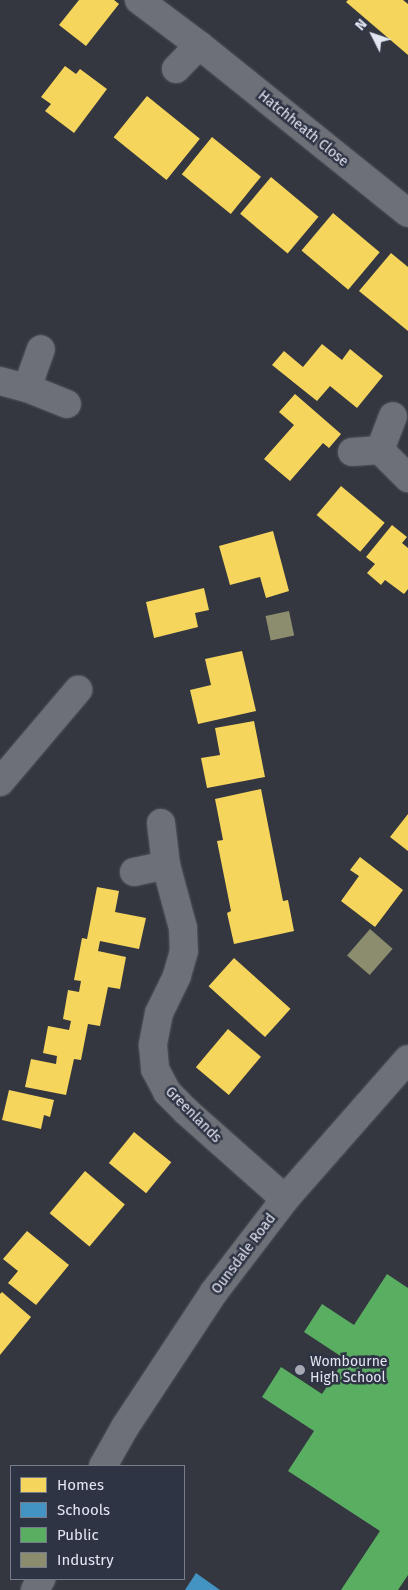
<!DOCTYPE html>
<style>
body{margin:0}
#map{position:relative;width:408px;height:1590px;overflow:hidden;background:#343740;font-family:"Fira Sans",sans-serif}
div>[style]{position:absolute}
.homes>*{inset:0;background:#f6d55c;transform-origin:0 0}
.schools>*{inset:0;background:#4393c3}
.public>*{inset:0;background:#5aae61}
.industry>*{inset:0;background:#8c8c6e;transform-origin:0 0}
.roads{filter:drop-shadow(0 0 1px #51545b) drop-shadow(0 0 1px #51545b)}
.street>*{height:28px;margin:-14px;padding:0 14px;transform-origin:14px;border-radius:14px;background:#6d7077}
.secondary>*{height:28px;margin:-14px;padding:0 14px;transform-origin:14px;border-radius:14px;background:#6d7077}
.dots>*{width:14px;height:14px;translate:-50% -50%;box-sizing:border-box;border:2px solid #2f3445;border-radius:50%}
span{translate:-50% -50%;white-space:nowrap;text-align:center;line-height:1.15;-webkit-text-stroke:5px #2f3445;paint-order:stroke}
.street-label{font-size:14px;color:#e3e7f2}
.poi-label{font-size:14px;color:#e3e7f2}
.left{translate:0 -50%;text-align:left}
.legend{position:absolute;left:10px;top:1465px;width:175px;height:115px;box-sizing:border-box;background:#2f3445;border:1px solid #777c8a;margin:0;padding:6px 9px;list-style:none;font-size:15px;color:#e3e7f2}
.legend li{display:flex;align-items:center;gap:10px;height:25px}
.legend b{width:25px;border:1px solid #777c8a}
.north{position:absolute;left:348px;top:10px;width:50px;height:50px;-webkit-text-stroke:4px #2f3445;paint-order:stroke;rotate:311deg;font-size:14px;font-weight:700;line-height:20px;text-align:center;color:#e3e7f2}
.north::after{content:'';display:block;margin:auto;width:18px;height:22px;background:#e3e7f2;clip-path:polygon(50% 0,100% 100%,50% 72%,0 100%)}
</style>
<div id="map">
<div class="homes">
<div style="clip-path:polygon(79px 0,114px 0,119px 4px,86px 46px,59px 25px)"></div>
<div style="clip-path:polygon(348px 0,403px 0,408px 4px,408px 55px,346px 2px)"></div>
<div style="clip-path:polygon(65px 66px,76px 74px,80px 69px,107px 89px,74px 133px,45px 111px,51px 104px,41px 97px)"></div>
<div style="left:147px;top:96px;width:68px;height:53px;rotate:39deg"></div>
<div style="left:212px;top:137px;width:63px;height:48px;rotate:39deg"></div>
<div style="left:271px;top:177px;width:62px;height:48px;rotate:40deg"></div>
<div style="left:333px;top:213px;width:61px;height:49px;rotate:40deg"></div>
<div style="clip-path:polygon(391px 253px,408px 267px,408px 331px,359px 291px)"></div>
<div style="clip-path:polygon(322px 344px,342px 360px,350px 349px,383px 376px,357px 408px,330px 386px,317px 401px,272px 365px,284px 351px,303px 367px)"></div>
<div style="clip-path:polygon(295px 394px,341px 434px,329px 448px,323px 443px,290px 481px,264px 459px,294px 425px,279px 412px)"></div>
<div style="left:341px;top:486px;width:57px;height:38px;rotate:40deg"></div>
<div style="clip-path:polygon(392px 525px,407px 537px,402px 543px,408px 548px,408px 589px,404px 594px,385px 580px,381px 585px,367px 573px,375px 564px,366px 557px)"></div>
<div style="clip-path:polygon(273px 531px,289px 591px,266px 598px,260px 577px,230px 585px,219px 546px)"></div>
<div style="clip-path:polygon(204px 588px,209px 610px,195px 613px,198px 627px,154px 638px,146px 602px)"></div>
<div style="clip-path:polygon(242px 651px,256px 711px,198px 724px,190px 690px,211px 685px,205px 659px)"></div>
<div style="clip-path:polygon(254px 721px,265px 777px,207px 788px,201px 758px,220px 755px,215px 728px)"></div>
<div style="clip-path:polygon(261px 789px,283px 901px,288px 900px,294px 931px,234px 944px,227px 913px,231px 911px,217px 841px,223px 840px,215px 799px)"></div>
<div style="clip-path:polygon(408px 814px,408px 851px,390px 837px)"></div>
<div style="clip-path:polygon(360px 857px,403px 890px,375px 927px,341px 901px,359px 876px,350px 870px)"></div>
<div style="clip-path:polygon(97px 887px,119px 891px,115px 912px,146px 918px,139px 949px,100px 941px,98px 951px,126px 957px,120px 989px,108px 987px,100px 1026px,88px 1024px,81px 1060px,74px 1059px,66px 1095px,25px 1087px,31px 1059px,56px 1064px,57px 1056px,43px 1053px,48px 1026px,69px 1030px,71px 1021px,63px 1019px,68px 990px,79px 992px,81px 981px,74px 980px,82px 938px,87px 939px)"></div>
<div style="left:234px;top:958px;width:76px;height:38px;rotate:42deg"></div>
<div style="left:228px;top:1029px;width:43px;height:50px;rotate:40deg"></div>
<div style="clip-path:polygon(9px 1090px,54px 1100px,50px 1117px,44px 1115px,41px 1129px,2px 1120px)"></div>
<div style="left:134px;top:1132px;width:48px;height:40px;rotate:39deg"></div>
<div style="left:85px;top:1171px;width:52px;height:55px;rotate:40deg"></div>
<div style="clip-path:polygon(27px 1231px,69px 1265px,36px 1305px,8px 1283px,18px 1271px,3px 1259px)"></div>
<div style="clip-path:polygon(2px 1292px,31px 1317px,0 1355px,0 1294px)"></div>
</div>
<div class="schools">
<div style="clip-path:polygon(196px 1573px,220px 1590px,185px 1590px)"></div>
</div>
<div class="public">
<div style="clip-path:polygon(387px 1274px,408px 1288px,408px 1575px,398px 1590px,341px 1590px,380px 1531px,288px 1471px,314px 1431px,262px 1397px,281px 1367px,322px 1394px,345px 1359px,304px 1332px,322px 1304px,354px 1325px)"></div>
</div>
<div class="industry">
<div style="left:289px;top:611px;width:25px;height:24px;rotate:78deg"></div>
<div style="left:370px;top:929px;width:30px;height:35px;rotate:41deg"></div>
</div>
<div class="roads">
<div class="street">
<div style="left:139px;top:0;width:75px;rotate:36.9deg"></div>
<div style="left:199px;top:45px;width:268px;rotate:38.8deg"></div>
<div style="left:176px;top:69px;width:33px;rotate:-46deg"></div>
<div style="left:0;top:381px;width:28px;rotate:15deg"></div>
<div style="left:27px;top:388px;width:43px;rotate:21.8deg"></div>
<div style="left:27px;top:388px;width:41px;rotate:-70.3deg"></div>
<div style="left:380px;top:450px;width:40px;rotate:45deg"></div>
<div style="left:352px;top:452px;width:28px;rotate:-4deg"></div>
<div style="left:380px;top:450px;width:36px;rotate:-69deg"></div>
<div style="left:0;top:782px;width:121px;rotate:-49.7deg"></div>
<div style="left:161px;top:823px;width:42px;rotate:83.2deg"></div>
<div style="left:166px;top:865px;width:65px;rotate:74.9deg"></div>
<div style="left:183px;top:928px;width:23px;rotate:88deg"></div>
<div style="left:184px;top:951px;width:26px;rotate:106deg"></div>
<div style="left:177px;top:976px;width:41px;rotate:115.9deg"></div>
<div style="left:159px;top:1013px;width:33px;rotate:101deg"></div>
<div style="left:153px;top:1045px;width:24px;rotate:85deg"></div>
<div style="left:155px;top:1069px;width:26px;rotate:62deg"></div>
<div style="left:167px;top:1092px;width:28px;rotate:45deg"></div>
<div style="left:187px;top:1112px;width:131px;rotate:41.6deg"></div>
<div style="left:134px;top:872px;width:33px;rotate:-12deg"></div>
</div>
<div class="secondary">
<div style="left:103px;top:1466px;width:45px;rotate:-60.6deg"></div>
<div style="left:125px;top:1427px;width:162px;rotate:-56.6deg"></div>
<div style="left:214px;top:1292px;width:117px;rotate:-52.6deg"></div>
<div style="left:285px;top:1199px;width:186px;rotate:-48.7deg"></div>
<div style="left:35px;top:1590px;width:13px;rotate:-61deg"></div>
</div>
</div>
<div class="dots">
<div style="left:300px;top:1370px;background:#a6a9b4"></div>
</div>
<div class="street-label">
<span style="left:303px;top:129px;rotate:39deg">Hatchheath Close</span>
<span style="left:193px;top:1115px;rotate:45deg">Greenlands</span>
<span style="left:244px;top:1254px;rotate:-53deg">Ounsdale Road</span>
</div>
<div class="poi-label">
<span class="left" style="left:310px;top:1370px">Wombourne<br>High School</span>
</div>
<ul class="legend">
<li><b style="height:14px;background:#f6d55c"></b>Homes</li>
<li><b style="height:14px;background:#4393c3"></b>Schools</li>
<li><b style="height:14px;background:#5aae61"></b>Public</li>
<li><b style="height:14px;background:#8c8c6e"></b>Industry</li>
</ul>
<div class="north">N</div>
</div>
